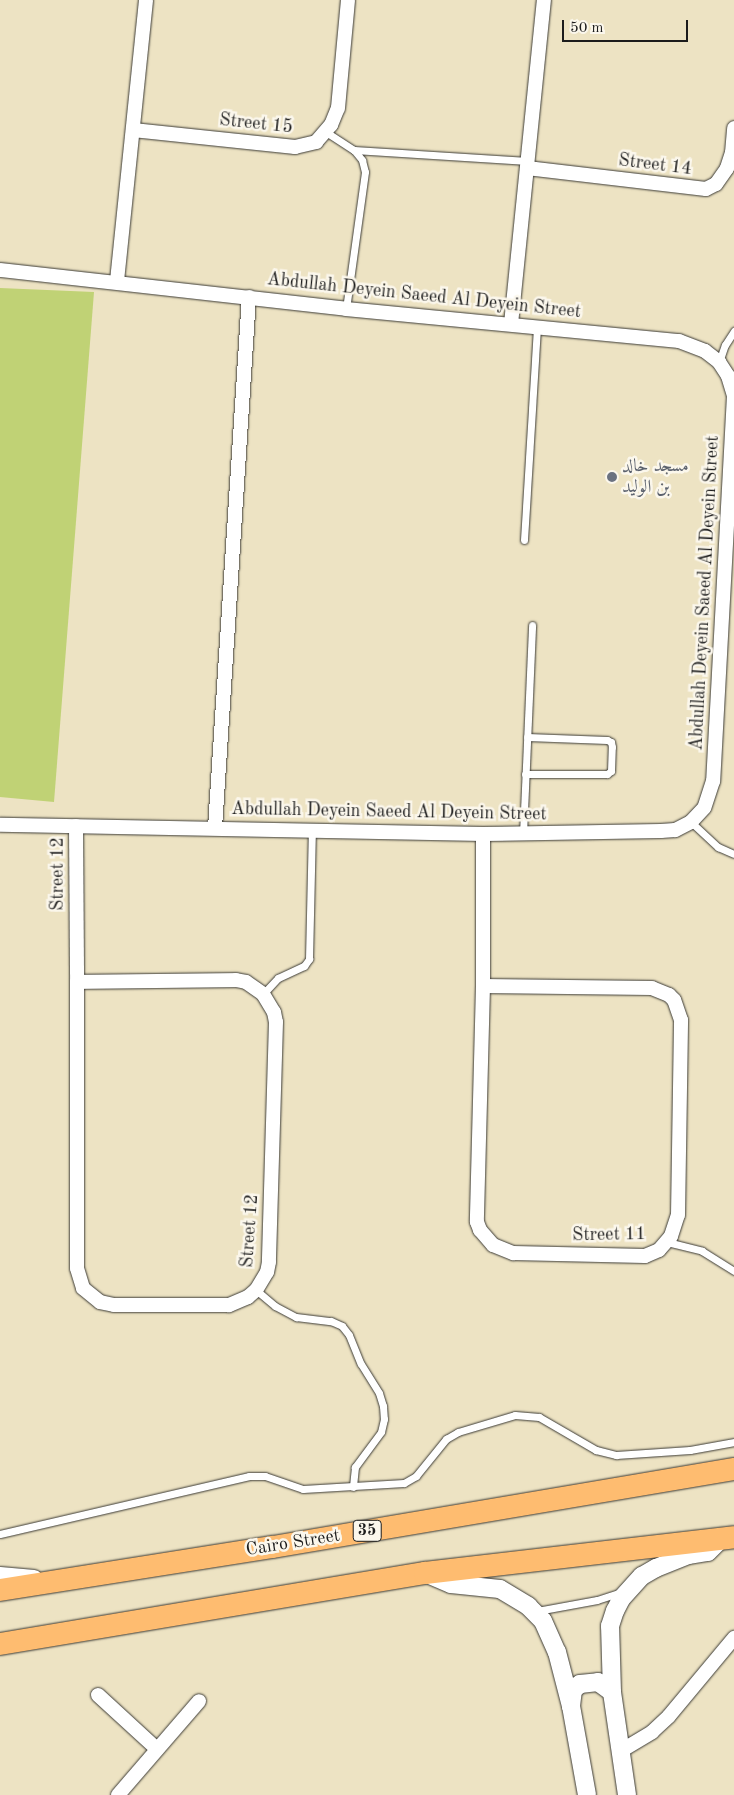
<!DOCTYPE html>
<meta charset="utf-8">
<style>
body{margin:0}
#map{position:relative;width:734px;height:1795px;overflow:hidden;background:#ede3c3;font-family:"Old Standard TT",Amiri,serif}
div>[style]{position:absolute}
.green>*{inset:0;background:#c0d275}
.roads{filter:drop-shadow(0 0 1px #3b3a35) drop-shadow(0 0 1px #3b3a35)}
.service>*{height:7px;margin:-3.5px;padding:0 3.5px;transform-origin:3.5px;border-radius:3.5px;background:#fff}
.minor>*{height:14px;margin:-7px;padding:0 7px;transform-origin:7px;border-radius:7px;background:#fff}
.tertiary>*{height:18px;margin:-9px;padding:0 9px;transform-origin:9px;border-radius:9px;background:#fff}
.primary>*{height:22px;margin:-11px;padding:0 11px;transform-origin:11px;border-radius:11px;background:#febc70}
.dots>*{width:14px;height:14px;translate:-50% -50%;box-sizing:border-box;border:2px solid #fbf7ec;border-radius:50%}
span{translate:-50% -50%;white-space:nowrap;text-align:center;line-height:1.15;-webkit-text-stroke:5px #fbf7ec;paint-order:stroke}
.shield-label span{padding:1px 4px;background:#fbf7ec;border:1px solid;border-radius:4px;-webkit-text-stroke-width:0}
.shield-label{font-size:16px;color:#1c1c1c;font-weight:700}
.street-label{font-size:18px;color:#1c1c1c}
.worship-label{font-size:18px;color:#5b616d}
.left{translate:0 -50%;text-align:left}
.scale{position:absolute;left:562px;top:20px;width:126px;height:22px;box-sizing:border-box;border:2px solid #1c1c1c;border-top:0;padding-left:6px;font-size:15px;line-height:18px;white-space:nowrap;color:#1c1c1c;-webkit-text-stroke:4px #fbf7ec;paint-order:stroke}
</style>
<div id="map">
<div class="green">
<div style="clip-path:polygon(0 288px,94px 292px,54px 802px,0 797px)"></div>
</div>
<div class="roads">
<div class="service">
<div style="left:326px;top:132px;width:33px;rotate:33deg"></div>
<div style="left:354px;top:150px;width:13px;rotate:51deg"></div>
<div style="left:362px;top:160px;width:12px;rotate:76deg"></div>
<div style="left:365px;top:172px;width:138px;rotate:97.9deg"></div>
<div style="left:354px;top:150px;width:174px;rotate:3.6deg"></div>
<div style="left:719px;top:362px;width:18px;rotate:-71deg"></div>
<div style="left:725px;top:345px;width:17px;rotate:-57deg"></div>
<div style="left:524px;top:540px;width:214px;rotate:-86.5deg"></div>
<div style="left:525px;top:774px;width:82px"></div>
<div style="left:607px;top:774px;width:5px;rotate:-37deg"></div>
<div style="left:611px;top:771px;width:24px;rotate:-88deg"></div>
<div style="left:612px;top:747px;width:5px;rotate:-101deg"></div>
<div style="left:611px;top:742px;width:4px;rotate:-153deg"></div>
<div style="left:607px;top:740px;width:80px;rotate:-177.9deg"></div>
<div style="left:691px;top:822px;width:37px;rotate:43deg"></div>
<div style="left:718px;top:847px;width:17px;rotate:24deg"></div>
<div style="left:523px;top:834px;width:209px;rotate:-87.5deg"></div>
<div style="left:263px;top:994px;width:22px;rotate:-47deg"></div>
<div style="left:278px;top:978px;width:29px;rotate:-25deg"></div>
<div style="left:304px;top:966px;width:9px;rotate:-54deg"></div>
<div style="left:309px;top:959px;width:130px;rotate:-88.7deg"></div>
<div style="left:667px;top:1242px;width:36px;rotate:14deg"></div>
<div style="left:702px;top:1251px;width:38px;rotate:32deg"></div>
<div style="left:256px;top:1290px;width:25px;rotate:40deg"></div>
<div style="left:275px;top:1306px;width:24px;rotate:28deg"></div>
<div style="left:296px;top:1317px;width:35px;rotate:7deg"></div>
<div style="left:331px;top:1321px;width:12px;rotate:24deg"></div>
<div style="left:342px;top:1326px;width:11px;rotate:52deg"></div>
<div style="left:349px;top:1335px;width:31px;rotate:68deg"></div>
<div style="left:361px;top:1364px;width:34px;rotate:58deg"></div>
<div style="left:379px;top:1393px;width:14px;rotate:73deg"></div>
<div style="left:383px;top:1406px;width:13px;rotate:86deg"></div>
<div style="left:384px;top:1419px;width:13px;rotate:103deg"></div>
<div style="left:381px;top:1432px;width:44px;rotate:126.6deg"></div>
<div style="left:355px;top:1467px;width:20px;rotate:96deg"></div>
<div style="left:0;top:1534px;width:256px;rotate:-13.1deg"></div>
<div style="left:249px;top:1476px;width:16px"></div>
<div style="left:265px;top:1476px;width:40px;rotate:18.9deg"></div>
<div style="left:303px;top:1489px;width:101px;rotate:-3.4deg"></div>
<div style="left:404px;top:1483px;width:14px;rotate:-30deg"></div>
<div style="left:416px;top:1476px;width:48px;rotate:-51deg"></div>
<div style="left:446px;top:1439px;width:14px;rotate:-30deg"></div>
<div style="left:458px;top:1432px;width:59px;rotate:-16.6deg"></div>
<div style="left:515px;top:1415px;width:24px;rotate:5deg"></div>
<div style="left:539px;top:1417px;width:66px;rotate:30.1deg"></div>
<div style="left:596px;top:1450px;width:21px;rotate:14deg"></div>
<div style="left:616px;top:1455px;width:74px;rotate:-3.9deg"></div>
<div style="left:690px;top:1450px;width:45px;rotate:-10.3deg"></div>
<div style="left:537px;top:1611px;width:61px;rotate:-10.4deg"></div>
<div style="left:597px;top:1600px;width:25px;rotate:-18deg"></div>
</div>
<div class="minor">
<div style="left:133px;top:130px;width:163px;rotate:6deg"></div>
<div style="left:295px;top:147px;width:22px;rotate:-13deg"></div>
<div style="left:316px;top:142px;width:23px;rotate:-49deg"></div>
<div style="left:331px;top:125px;width:18px;rotate:-68deg"></div>
<div style="left:338px;top:108px;width:108px;rotate:-84.7deg"></div>
<div style="left:527px;top:168px;width:180px;rotate:6.7deg"></div>
<div style="left:706px;top:189px;width:11px;rotate:-27deg"></div>
<div style="left:716px;top:184px;width:19px;rotate:-55deg"></div>
<div style="left:727px;top:168px;width:16px;rotate:-72deg"></div>
<div style="left:732px;top:153px;width:25px;rotate:-85deg"></div>
<div style="left:0;top:270px;width:348px;rotate:6.4deg"></div>
<div style="left:346px;top:309px;width:335px;rotate:5.5deg"></div>
<div style="left:679px;top:341px;width:28px;rotate:21deg"></div>
<div style="left:705px;top:351px;width:18px;rotate:38deg"></div>
<div style="left:719px;top:362px;width:17px;rotate:57deg"></div>
<div style="left:728px;top:376px;width:21px;rotate:73deg"></div>
<div style="left:734px;top:396px;width:386px;rotate:93.1deg"></div>
<div style="left:713px;top:781px;width:28px;rotate:108deg"></div>
<div style="left:704px;top:808px;width:19px;rotate:133deg"></div>
<div style="left:691px;top:822px;width:18px;rotate:153deg"></div>
<div style="left:675px;top:830px;width:14px;rotate:176deg"></div>
<div style="left:661px;top:831px;width:178px;rotate:179deg"></div>
<div style="left:483px;top:834px;width:483px;rotate:-178.9deg"></div>
<div style="left:117px;top:281px;width:282px;rotate:-84.1deg"></div>
<div style="left:511px;top:324px;width:326px;rotate:-84.2deg"></div>
<div style="left:76px;top:826px;width:156px;rotate:89.6deg"></div>
<div style="left:215px;top:828px;width:532px;rotate:-86.34deg"></div>
<div style="left:483px;top:834px;width:152px;rotate:90deg"></div>
<div style="left:483px;top:986px;width:236px;rotate:91.5deg"></div>
<div style="left:477px;top:1222px;width:9px;rotate:69deg"></div>
<div style="left:480px;top:1230px;width:20px;rotate:49deg"></div>
<div style="left:493px;top:1245px;width:22px;rotate:22deg"></div>
<div style="left:513px;top:1253px;width:132px;rotate:1.3deg"></div>
<div style="left:645px;top:1256px;width:15px;rotate:-23deg"></div>
<div style="left:659px;top:1250px;width:18px;rotate:-49deg"></div>
<div style="left:671px;top:1236px;width:22px;rotate:-72deg"></div>
<div style="left:678px;top:1215px;width:195px;rotate:-89.1deg"></div>
<div style="left:681px;top:1020px;width:21px;rotate:-109deg"></div>
<div style="left:674px;top:1000px;width:7px;rotate:-135deg"></div>
<div style="left:669px;top:995px;width:18px;rotate:-158deg"></div>
<div style="left:652px;top:988px;width:169px;rotate:-179.3deg"></div>
<div style="left:236px;top:980px;width:10px;rotate:11deg"></div>
<div style="left:246px;top:982px;width:21px;rotate:35deg"></div>
<div style="left:263px;top:994px;width:21px;rotate:59deg"></div>
<div style="left:274px;top:1012px;width:10px;rotate:79deg"></div>
<div style="left:276px;top:1022px;width:240px;rotate:91.7deg"></div>
<div style="left:269px;top:1262px;width:10px;rotate:101deg"></div>
<div style="left:267px;top:1272px;width:21px;rotate:121deg"></div>
<div style="left:256px;top:1290px;width:11px;rotate:139deg"></div>
<div style="left:248px;top:1297px;width:21px;rotate:157deg"></div>
<div style="left:229px;top:1305px;width:115px;rotate:180deg"></div>
<div style="left:114px;top:1305px;width:14px;rotate:-168deg"></div>
<div style="left:100px;top:1302px;width:22px;rotate:-141deg"></div>
<div style="left:83px;top:1288px;width:21px;rotate:-107deg"></div>
<div style="left:77px;top:1268px;width:286px;rotate:-90deg"></div>
<div style="left:77px;top:982px;width:159px;rotate:-0.7deg"></div>
<div style="left:98px;top:1695px;width:80px;rotate:42.5deg"></div>
<div style="left:619px;top:1752px;width:39px;rotate:-31deg"></div>
<div style="left:652px;top:1732px;width:23px;rotate:-43deg"></div>
<div style="left:669px;top:1716px;width:102px;rotate:-50.2deg"></div>
<div style="left:118px;top:1795px;width:124px;rotate:-49.2deg"></div>
</div>
<div class="tertiary">
<div style="left:425px;top:1573px;width:28px;rotate:23deg"></div>
<div style="left:451px;top:1584px;width:49px;rotate:5.8deg"></div>
<div style="left:500px;top:1589px;width:33px;rotate:31deg"></div>
<div style="left:528px;top:1606px;width:21px;rotate:45deg"></div>
<div style="left:543px;top:1621px;width:34px;rotate:66deg"></div>
<div style="left:557px;top:1652px;width:56px;rotate:75.5deg"></div>
<div style="left:571px;top:1706px;width:90px;rotate:79.8deg"></div>
<div style="left:0;top:1576px;width:34px;rotate:5deg"></div>
<div style="left:571px;top:1706px;width:16px;rotate:-83deg"></div>
<div style="left:573px;top:1690px;width:9px;rotate:-41deg"></div>
<div style="left:580px;top:1684px;width:18px;rotate:-6deg"></div>
<div style="left:598px;top:1682px;width:17px;rotate:36deg"></div>
<div style="left:627px;top:1795px;width:104px;rotate:-98.3deg"></div>
<div style="left:612px;top:1692px;width:66px;rotate:-91.7deg"></div>
<div style="left:610px;top:1626px;width:16px;rotate:-72deg"></div>
<div style="left:615px;top:1611px;width:13px;rotate:-63deg"></div>
<div style="left:621px;top:1599px;width:31px;rotate:-48deg"></div>
<div style="left:642px;top:1576px;width:16px;rotate:-30deg"></div>
<div style="left:656px;top:1568px;width:35px;rotate:-22deg"></div>
<div style="left:688px;top:1555px;width:20px;rotate:-9deg"></div>
<div style="left:708px;top:1552px;width:21px;rotate:-45deg"></div>
</div>
<div class="primary">
<div style="left:0;top:1590px;width:276px;rotate:-9deg"></div>
<div style="left:273px;top:1547px;width:468px;rotate:-9.6deg"></div>
<div style="left:0;top:1644px;width:431px;rotate:-9.5deg"></div>
<div style="left:425px;top:1573px;width:311px;rotate:-6.6deg"></div>
</div>
</div>
<div class="dots">
<div style="left:612px;top:477px;background:#6b7280"></div>
</div>
<div class="shield-label">
<span style="left:367px;top:1531px">35</span>
</div>
<div class="street-label">
<span style="left:256px;top:124px;rotate:6deg">Street 15</span>
<span style="left:655px;top:165px;rotate:7deg">Street 14</span>
<span style="left:424px;top:296px;rotate:6deg">Abdullah Deyein Saeed Al Deyein Street</span>
<span style="left:705px;top:593px;rotate:-87deg">Abdullah Deyein Saeed Al Deyein Street</span>
<span style="left:389px;top:812px;rotate:1deg">Abdullah Deyein Saeed Al Deyein Street</span>
<span style="left:58px;top:874px;rotate:-90deg">Street 12</span>
<span style="left:250px;top:1231px;rotate:-86deg">Street 12</span>
<span style="left:609px;top:1235px;rotate:-1deg">Street 11</span>
<span style="left:293px;top:1543px;rotate:-9deg">Cairo Street</span>
</div>
<div class="worship-label">
<span class="left" style="left:622px;top:477px">مسجد خالد<br>بن الوليد</span>
</div>
<div class="scale">50 m</div>
</div>
